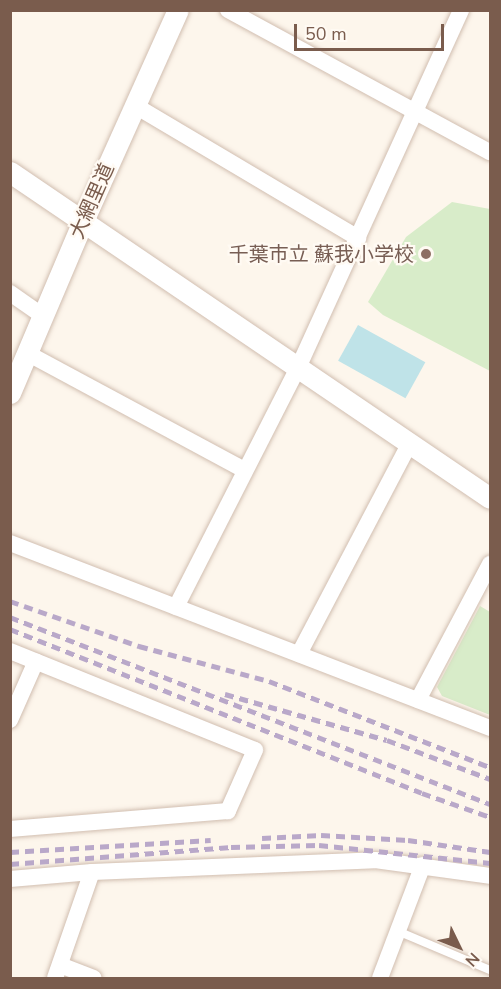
<!DOCTYPE html>
<meta charset="utf-8">
<style>
body{margin:0}
#map{position:relative;width:501px;height:989px;overflow:hidden;background:#fdf6ec;font-family:"Nunito Sans","Noto Sans JP",sans-serif}
div>[style]{position:absolute}
.green>*{inset:0;background:#d8ecc9}
.water>*{inset:0;background:#bfe3e8;transform-origin:0 0}
.roads{filter:drop-shadow(0 0 2px #d1beb0) drop-shadow(0 0 2px #d1beb0)}
.service>*{height:8px;margin:-4px;padding:0 4px;transform-origin:4px;border-radius:4px;background:#fff}
.minor>*{height:16px;margin:-8px;padding:0 8px;transform-origin:8px;border-radius:8px;background:#fff}
.tertiary>*{height:21px;margin:-10.5px;padding:0 10.5px;transform-origin:10.5px;border-radius:10.5px;background:#fff}
.rail>*{height:4.5px;margin-top:-2.25px;transform-origin:0;background:repeating-linear-gradient(90deg,#b9a8c9 0 9px,transparent 0 15px)}
.dots>*{width:16px;height:16px;translate:-50% -50%;box-sizing:border-box;border:3px solid #fffaf3;border-radius:50%}
span{translate:-50% -50%;white-space:nowrap;text-align:center;line-height:1.15;-webkit-text-stroke:4.5px #fffaf3;paint-order:stroke}
.street-label{font-size:20px;color:#7a5c4d}
.education-label{font-size:20px;color:#785e54}
.right{translate:-100% -50%;text-align:right}
.frame{position:absolute;inset:0;border:12px solid #7a5c4d;pointer-events:none}
.north{position:absolute;left:429px;top:917px;width:60px;height:60px;-webkit-text-stroke:4px #fffaf3;paint-order:stroke;rotate:133deg;font-size:16px;font-weight:700;line-height:24px;text-align:center;color:#7a5c4d}
.north::after{content:'';display:block;margin:auto;width:21px;height:27px;background:#7a5c4d;clip-path:polygon(50% 0,100% 100%,50% 72%,0 100%)}
.scale{position:absolute;left:294px;top:24px;width:150px;height:27px;box-sizing:border-box;border:3px solid #7a5c4d;border-top:0;padding-left:8px;font-size:18px;line-height:21px;white-space:nowrap;color:#7a5c4d;-webkit-text-stroke:4px #fffaf3;paint-order:stroke}
</style>
<div id="map">
<div class="green">
<div style="clip-path:polygon(452px 202px,490px 209px,490px 371px,383px 315px,368px 302px,406px 237px)"></div>
<div style="clip-path:polygon(480px 606px,490px 612px,490px 715px,442px 696px,437px 687px)"></div>
</div>
<div class="water">
<div style="left:358px;top:325px;width:77px;height:41px;rotate:29deg"></div>
</div>
<div class="roads">
<div class="service">
<div style="left:400px;top:932px;width:98px;rotate:22.9deg"></div>
</div>
<div class="minor">
<div style="left:228px;top:10px;width:298px;rotate:28.5deg"></div>
<div style="left:134px;top:105px;width:261px;rotate:30.7deg"></div>
<div style="left:10px;top:293px;width:40px;rotate:34.9deg"></div>
<div style="left:27px;top:353px;width:247px;rotate:28.3deg"></div>
<div style="left:10px;top:543px;width:514px;rotate:21.08deg"></div>
<div style="left:176px;top:607px;width:268px;rotate:-63deg"></div>
<div style="left:298px;top:368px;width:393px;rotate:-65.5deg"></div>
<div style="left:10px;top:651px;width:264px;rotate:22deg"></div>
<div style="left:255px;top:750px;width:67px;rotate:113.9deg"></div>
<div style="left:228px;top:811px;width:219px;rotate:175.3deg"></div>
<div style="left:299px;top:654px;width:238px;rotate:-62.3deg"></div>
<div style="left:418px;top:700px;width:154px;rotate:-62.1deg"></div>
<div style="left:10px;top:720px;width:64px;rotate:-66.2deg"></div>
<div style="left:10px;top:879px;width:82px;rotate:-4.9deg"></div>
<div style="left:92px;top:872px;width:283px;rotate:-2.4deg"></div>
<div style="left:375px;top:860px;width:116px;rotate:7.9deg"></div>
<div style="left:60px;top:965px;width:36px;rotate:21deg"></div>
<div style="left:55px;top:978px;width:112px;rotate:-70.8deg"></div>
<div style="left:380px;top:978px;width:121px;rotate:-69.2deg"></div>
</div>
<div class="tertiary">
<div style="left:10px;top:172px;width:580px;rotate:34.18deg"></div>
<div style="left:10px;top:393px;width:187px;rotate:-67deg"></div>
<div style="left:83px;top:221px;width:231px;rotate:-65.8deg"></div>
</div>
</div>
<div class="rail">
<div style="left:10px;top:601px;width:137px;rotate:19.2deg"></div>
<div style="left:139px;top:646px;width:135px;rotate:15.1deg"></div>
<div style="left:269px;top:681px;width:237px;rotate:21.3deg"></div>
<div style="left:10px;top:617px;width:515px;rotate:21.29deg"></div>
<div style="left:10px;top:629px;width:443px;rotate:21.7deg"></div>
<div style="left:422px;top:793px;width:72px;rotate:19.4deg"></div>
<div style="left:225px;top:694px;width:168px;rotate:15.9deg"></div>
<div style="left:387px;top:740px;width:110px;rotate:20.7deg"></div>
<div style="left:262px;top:838px;width:59px;rotate:-2.9deg"></div>
<div style="left:321px;top:835px;width:87px;rotate:3.3deg"></div>
<div style="left:408px;top:840px;width:83px;rotate:8.3deg"></div>
<div style="left:10px;top:852px;width:201px;rotate:-3.4deg"></div>
<div style="left:10px;top:864px;width:222px;rotate:-4.4deg"></div>
<div style="left:231px;top:847px;width:88px;rotate:-1.3deg"></div>
<div style="left:319px;top:845px;width:172px;rotate:6deg"></div>
</div>
<div class="dots">
<div style="left:426px;top:254px;background:#8d6e63"></div>
</div>
<div class="street-label">
<span style="left:92px;top:201px;rotate:-66deg">大網里道</span>
</div>
<div class="education-label">
<span class="right" style="left:414px;top:254px">千葉市立 蘇我小学校</span>
</div>
<div class="frame"></div>
<div class="north">N</div>
<div class="scale">50 m</div>
</div>
